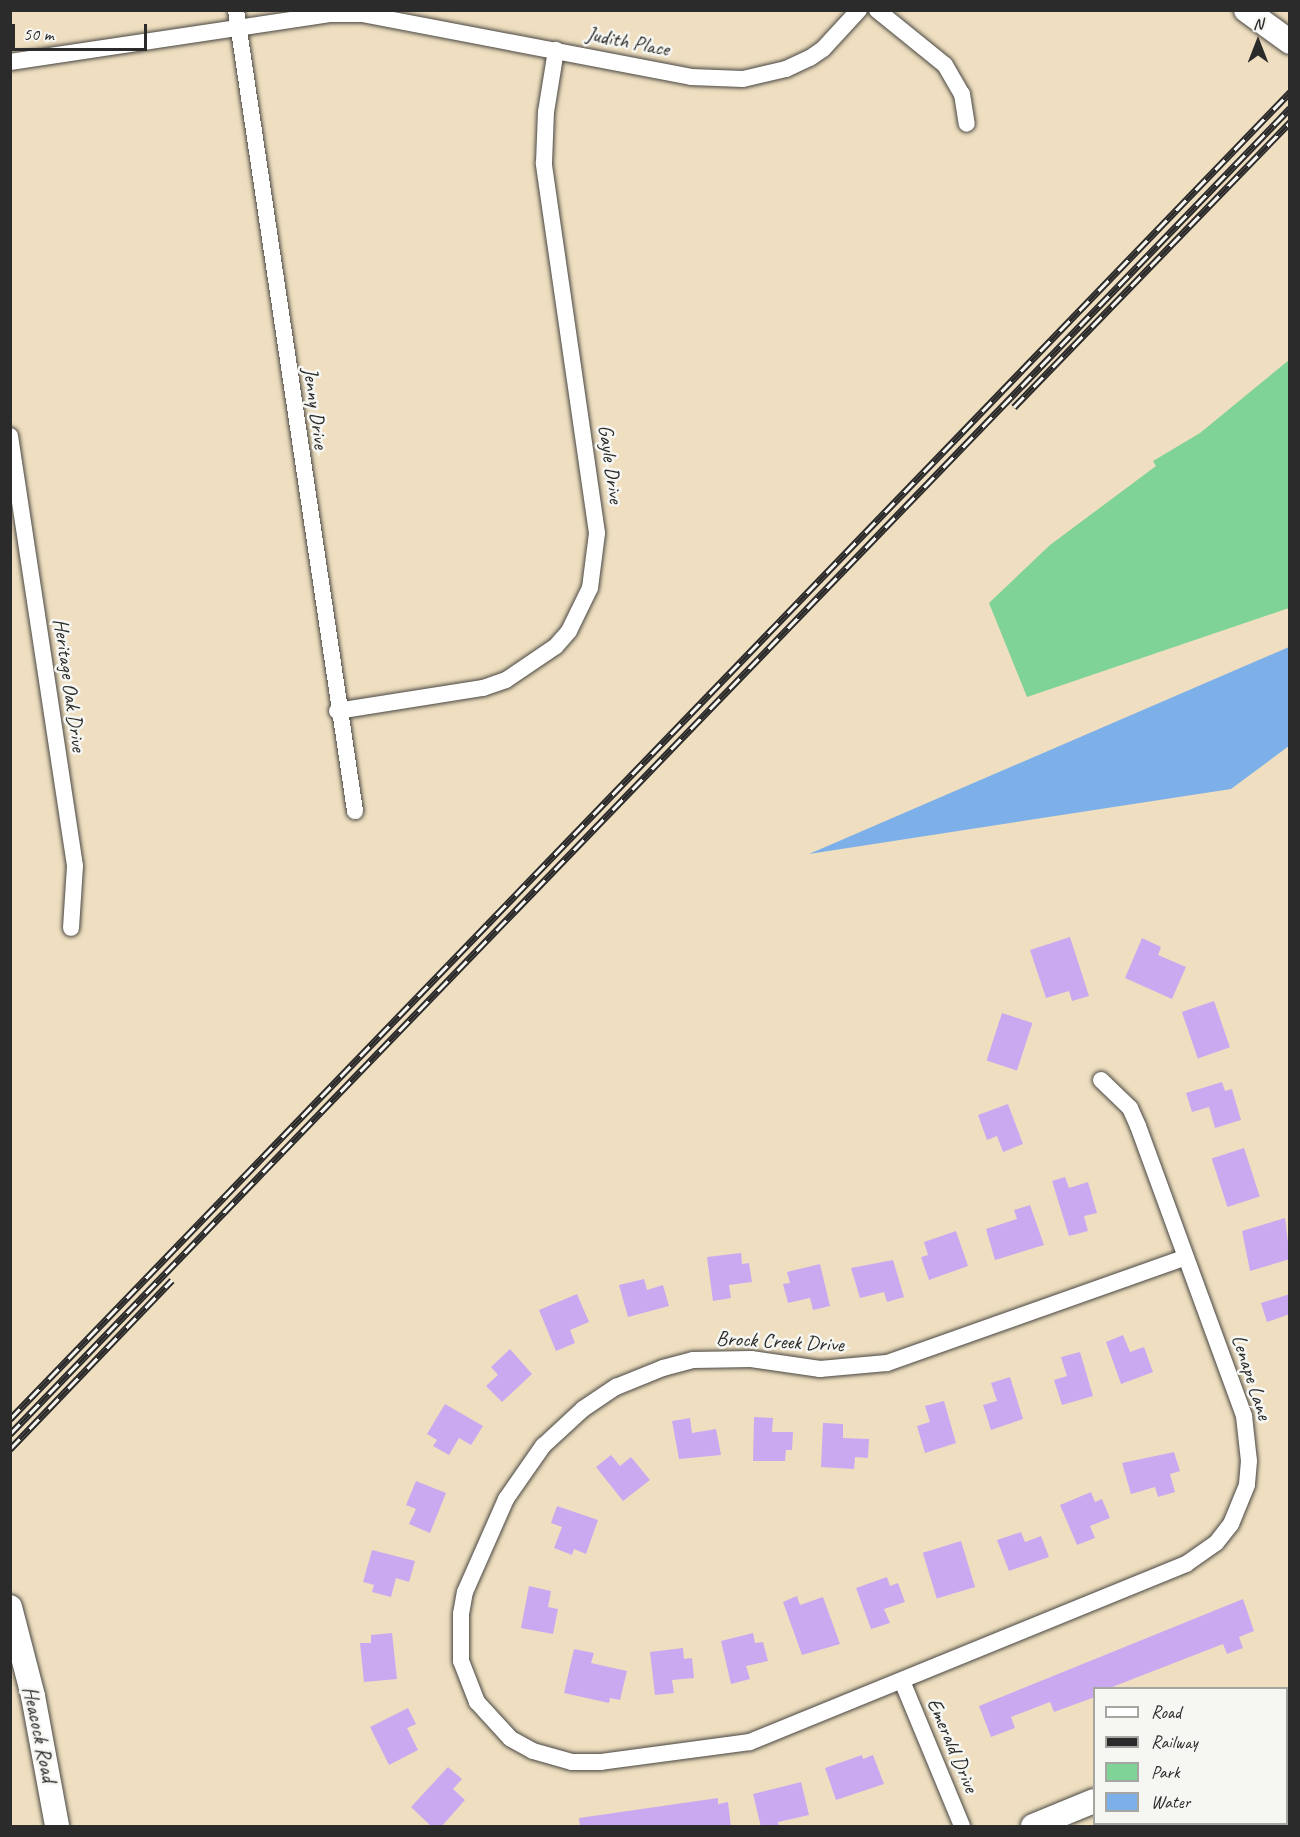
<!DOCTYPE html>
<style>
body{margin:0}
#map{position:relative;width:1300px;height:1837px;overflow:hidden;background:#efdfc0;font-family:Caveat,sans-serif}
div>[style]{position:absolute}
.green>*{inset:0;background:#7fd396}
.water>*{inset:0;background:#7db0e9}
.building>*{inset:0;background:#cba9f0;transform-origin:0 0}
.roads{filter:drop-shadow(0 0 2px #484641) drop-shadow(0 0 2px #484641)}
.street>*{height:16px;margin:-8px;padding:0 8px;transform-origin:8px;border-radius:8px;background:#fff}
.secondary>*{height:24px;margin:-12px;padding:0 12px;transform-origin:12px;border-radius:12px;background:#fff}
.rail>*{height:7px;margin-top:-3.5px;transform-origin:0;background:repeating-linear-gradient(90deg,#f6f6f2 0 14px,#2b2b2b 0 28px);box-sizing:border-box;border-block:2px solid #2b2b2b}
span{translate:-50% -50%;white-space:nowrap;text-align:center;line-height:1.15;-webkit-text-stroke:5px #f6f6f2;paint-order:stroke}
.street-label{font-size:21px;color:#2b2b2b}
.frame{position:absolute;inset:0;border:12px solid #2b2b2b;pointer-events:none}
.legend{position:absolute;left:1093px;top:1687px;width:195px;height:138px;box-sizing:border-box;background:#f6f6f2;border:2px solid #a5a5a2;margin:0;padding:8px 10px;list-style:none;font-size:18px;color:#2b2b2b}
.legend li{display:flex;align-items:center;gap:12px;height:30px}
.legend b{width:30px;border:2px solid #a5a5a2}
.north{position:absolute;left:1228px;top:12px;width:60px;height:60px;-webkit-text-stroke:4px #f6f6f2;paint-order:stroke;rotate:0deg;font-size:16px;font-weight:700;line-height:24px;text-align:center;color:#2b2b2b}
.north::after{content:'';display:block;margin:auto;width:21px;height:27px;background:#2b2b2b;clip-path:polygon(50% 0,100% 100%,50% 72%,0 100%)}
.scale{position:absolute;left:12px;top:24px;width:135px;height:27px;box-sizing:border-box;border:3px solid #2b2b2b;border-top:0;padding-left:8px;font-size:18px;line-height:21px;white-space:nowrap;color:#2b2b2b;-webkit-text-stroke:4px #f6f6f2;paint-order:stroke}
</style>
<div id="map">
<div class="green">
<div style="clip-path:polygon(1289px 360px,1289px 608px,1027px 697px,989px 603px,1050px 545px,1156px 466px,1153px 461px,1200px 433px)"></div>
</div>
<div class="water">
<div style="clip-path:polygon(1289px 647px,1289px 746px,1231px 789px,809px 854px)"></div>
</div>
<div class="building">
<div style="clip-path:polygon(1070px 937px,1089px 996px,1072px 1001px,1069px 991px,1046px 998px,1030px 950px)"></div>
<div style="clip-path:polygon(1142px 938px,1161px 947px,1158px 955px,1186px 967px,1172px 999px,1125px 978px)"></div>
<div style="left:1214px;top:1001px;width:49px;height:34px;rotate:71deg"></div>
<div style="left:1002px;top:1013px;width:32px;height:50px;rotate:18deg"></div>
<div style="clip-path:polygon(1222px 1082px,1225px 1091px,1232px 1089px,1241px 1120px,1215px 1128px,1209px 1107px,1192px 1112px,1186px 1093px)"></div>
<div style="clip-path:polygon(1008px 1104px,1023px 1144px,1003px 1152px,997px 1136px,987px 1140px,978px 1115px)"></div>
<div style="left:1244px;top:1148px;width:51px;height:34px;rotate:72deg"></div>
<div style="clip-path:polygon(1065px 1177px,1069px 1188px,1088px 1182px,1097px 1213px,1084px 1216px,1088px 1231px,1069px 1236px,1052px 1181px)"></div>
<div style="clip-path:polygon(1030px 1205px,1044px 1245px,995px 1260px,986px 1229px,1017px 1219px,1014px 1210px)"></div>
<div style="clip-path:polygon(1285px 1218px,1290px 1259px,1250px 1271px,1242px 1231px)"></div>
<div style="clip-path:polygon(956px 1231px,968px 1266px,929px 1280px,921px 1257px,928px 1255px,924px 1242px)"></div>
<div style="clip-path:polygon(741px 1253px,742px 1264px,749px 1263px,752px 1282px,729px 1285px,731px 1298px,713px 1301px,707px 1257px)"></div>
<div style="clip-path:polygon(893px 1260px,904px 1297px,887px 1302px,884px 1292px,860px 1298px,851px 1268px)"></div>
<div style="clip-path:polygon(820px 1264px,830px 1306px,813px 1310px,810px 1298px,788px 1303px,783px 1284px,790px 1283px,787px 1272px)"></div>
<div style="clip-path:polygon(644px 1279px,647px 1290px,663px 1285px,669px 1306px,628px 1317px,619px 1285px)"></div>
<div style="clip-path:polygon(577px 1294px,589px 1322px,570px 1330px,575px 1343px,556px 1351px,539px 1310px)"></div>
<div style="clip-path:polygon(1290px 1294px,1290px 1314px,1267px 1322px,1261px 1303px)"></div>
<div style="clip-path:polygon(1123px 1335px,1130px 1352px,1144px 1347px,1153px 1372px,1121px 1384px,1106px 1342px)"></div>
<div style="clip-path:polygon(510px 1349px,532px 1374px,502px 1402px,486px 1386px,498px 1375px,491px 1367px)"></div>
<div style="clip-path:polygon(1080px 1352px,1093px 1396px,1062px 1405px,1054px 1380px,1067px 1376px,1061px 1357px)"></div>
<div style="clip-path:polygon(1010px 1377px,1023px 1419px,991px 1430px,983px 1405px,997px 1401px,991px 1383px)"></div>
<div style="clip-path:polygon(944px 1401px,956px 1443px,925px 1453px,917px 1426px,930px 1422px,925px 1406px)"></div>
<div style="clip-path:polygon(445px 1404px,483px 1426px,471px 1445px,459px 1438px,449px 1455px,433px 1446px,437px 1440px,427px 1434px)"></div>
<div style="clip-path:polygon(754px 1417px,773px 1418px,772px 1432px,793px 1432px,792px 1450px,786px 1450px,785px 1461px,753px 1461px)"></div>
<div style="clip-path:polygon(690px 1418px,692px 1433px,716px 1429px,721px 1455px,679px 1459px,672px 1421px)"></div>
<div style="clip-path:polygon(823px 1423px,843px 1424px,843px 1438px,869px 1439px,868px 1458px,855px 1457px,854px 1469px,821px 1467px)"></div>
<div style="clip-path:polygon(1174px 1452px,1180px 1471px,1170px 1474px,1175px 1492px,1158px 1497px,1155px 1487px,1131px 1494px,1122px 1463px)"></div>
<div style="clip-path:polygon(611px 1455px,620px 1466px,631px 1457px,650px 1480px,623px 1501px,596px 1467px)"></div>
<div style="clip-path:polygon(416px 1481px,446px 1493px,430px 1533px,409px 1524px,416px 1509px,406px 1505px)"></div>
<div style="clip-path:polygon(1091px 1492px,1095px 1502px,1102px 1499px,1110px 1518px,1090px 1526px,1095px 1538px,1077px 1545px,1060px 1505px)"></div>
<div style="clip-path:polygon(557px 1506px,598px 1520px,586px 1554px,574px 1549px,572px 1555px,554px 1548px,562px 1527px,551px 1523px)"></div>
<div style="clip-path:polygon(1021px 1532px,1025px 1542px,1041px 1536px,1049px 1557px,1009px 1571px,997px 1540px)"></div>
<div style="left:961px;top:1541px;width:48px;height:40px;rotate:73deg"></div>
<div style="clip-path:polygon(372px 1550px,415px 1561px,409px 1582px,396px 1578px,391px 1597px,372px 1592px,374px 1585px,363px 1582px)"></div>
<div style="clip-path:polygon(887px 1577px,890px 1586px,898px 1583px,905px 1602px,884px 1609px,890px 1623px,871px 1629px,856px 1588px)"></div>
<div style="clip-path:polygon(529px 1586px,551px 1591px,548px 1607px,558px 1609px,553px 1634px,521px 1628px)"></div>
<div style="clip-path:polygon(797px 1596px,800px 1605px,823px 1597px,840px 1644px,802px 1655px,783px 1602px)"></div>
<div style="clip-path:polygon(1243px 1599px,1254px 1631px,1239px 1637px,1243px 1648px,1227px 1654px,1223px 1644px,1107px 1689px,1095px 1689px,1095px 1697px,1054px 1712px,1050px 1702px,1011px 1717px,1015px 1728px,991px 1737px,979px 1706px)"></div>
<div style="clip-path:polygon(392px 1633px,397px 1679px,364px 1682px,360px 1643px,371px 1643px,371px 1635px)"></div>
<div style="clip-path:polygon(753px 1633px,755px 1643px,763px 1642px,768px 1661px,746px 1666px,750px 1679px,731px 1684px,721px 1641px)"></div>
<div style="clip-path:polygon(683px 1648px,684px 1659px,692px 1658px,694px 1678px,672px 1680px,674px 1693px,655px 1695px,650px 1652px)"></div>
<div style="clip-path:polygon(574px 1649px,594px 1653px,591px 1663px,627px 1671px,620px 1700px,610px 1698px,609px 1703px,564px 1693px)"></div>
<div style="clip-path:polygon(408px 1708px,416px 1724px,407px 1728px,418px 1750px,389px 1765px,370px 1727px)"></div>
<div style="clip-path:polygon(862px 1755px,863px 1759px,873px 1755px,884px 1784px,836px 1800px,825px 1768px)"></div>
<div style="clip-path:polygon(448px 1767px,462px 1779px,453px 1789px,465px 1800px,441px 1827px,432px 1827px,411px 1807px)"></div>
<div style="clip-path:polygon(801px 1782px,809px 1815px,778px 1822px,779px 1827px,761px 1827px,753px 1794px)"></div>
<div style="clip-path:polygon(718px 1798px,718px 1804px,728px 1802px,731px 1827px,580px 1827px,579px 1818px)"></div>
</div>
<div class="roads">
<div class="street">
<div style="left:236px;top:10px;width:810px;rotate:81.55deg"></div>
<div style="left:877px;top:10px;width:87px;rotate:39deg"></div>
<div style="left:945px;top:65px;width:34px;rotate:60deg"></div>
<div style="left:962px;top:94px;width:30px;rotate:81deg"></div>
<div style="left:10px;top:62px;width:325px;rotate:-8.5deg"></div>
<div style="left:331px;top:14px;width:31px"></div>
<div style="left:362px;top:14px;width:335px;rotate:10.8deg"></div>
<div style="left:691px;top:77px;width:52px;rotate:2.2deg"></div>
<div style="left:743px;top:79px;width:44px;rotate:-13.1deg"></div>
<div style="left:786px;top:69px;width:26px;rotate:-25deg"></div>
<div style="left:810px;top:58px;width:16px;rotate:-35deg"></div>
<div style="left:823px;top:49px;width:53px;rotate:-47.3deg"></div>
<div style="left:10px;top:436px;width:435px;rotate:81.4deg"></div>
<div style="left:75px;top:866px;width:62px;rotate:93.7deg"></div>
<div style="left:337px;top:711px;width:148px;rotate:-9deg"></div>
<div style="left:483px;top:688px;width:24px;rotate:-19deg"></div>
<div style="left:506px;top:680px;width:60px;rotate:-34.2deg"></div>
<div style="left:556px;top:646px;width:20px;rotate:-49deg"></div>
<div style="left:569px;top:631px;width:48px;rotate:-64deg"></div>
<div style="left:590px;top:588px;width:55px;rotate:-82.7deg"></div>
<div style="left:597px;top:533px;width:374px;rotate:-98.2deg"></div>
<div style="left:544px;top:163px;width:51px;rotate:-87.8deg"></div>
<div style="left:546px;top:112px;width:63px;rotate:-80.8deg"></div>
<div style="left:1101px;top:1080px;width:40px;rotate:44deg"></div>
<div style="left:1130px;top:1108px;width:20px;rotate:66deg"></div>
<div style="left:1138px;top:1126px;width:309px;rotate:69.9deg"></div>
<div style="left:1244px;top:1416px;width:45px;rotate:83.7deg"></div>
<div style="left:1249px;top:1461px;width:24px;rotate:95deg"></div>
<div style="left:1247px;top:1485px;width:42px;rotate:112.3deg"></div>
<div style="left:1231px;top:1524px;width:24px;rotate:128deg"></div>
<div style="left:1216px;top:1543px;width:37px;rotate:145deg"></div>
<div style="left:1186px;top:1564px;width:471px;rotate:157.8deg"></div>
<div style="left:750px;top:1742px;width:150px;rotate:172.4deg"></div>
<div style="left:601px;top:1762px;width:29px;rotate:180deg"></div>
<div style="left:572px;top:1762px;width:41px;rotate:-164.2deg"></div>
<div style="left:533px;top:1751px;width:26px;rotate:-151deg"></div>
<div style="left:510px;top:1738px;width:49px;rotate:-132.5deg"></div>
<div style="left:477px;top:1702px;width:44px;rotate:-111.3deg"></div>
<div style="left:461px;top:1661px;width:47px;rotate:-90deg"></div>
<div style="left:461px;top:1614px;width:22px;rotate:-80deg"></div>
<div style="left:465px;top:1592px;width:102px;rotate:-66.2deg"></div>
<div style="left:506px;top:1499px;width:65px;rotate:-55.1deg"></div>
<div style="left:543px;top:1446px;width:54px;rotate:-42.8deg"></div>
<div style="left:583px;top:1409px;width:40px;rotate:-34deg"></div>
<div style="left:616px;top:1387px;width:51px;rotate:-22deg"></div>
<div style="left:663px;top:1368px;width:31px;rotate:-15deg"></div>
<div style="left:693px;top:1360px;width:58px;rotate:-1deg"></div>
<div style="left:751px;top:1359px;width:70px;rotate:8.2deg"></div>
<div style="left:820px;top:1369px;width:67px;rotate:-5.1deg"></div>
<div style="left:887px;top:1363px;width:315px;rotate:-19.5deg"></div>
<div style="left:902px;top:1681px;width:157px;rotate:67.5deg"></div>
</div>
<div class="secondary">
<div style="left:1246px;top:10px;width:54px;rotate:36deg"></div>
<div style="left:10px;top:1607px;width:92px;rotate:75.5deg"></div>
<div style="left:33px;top:1696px;width:132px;rotate:79.5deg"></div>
<div style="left:1286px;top:1722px;width:4px;rotate:-14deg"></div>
<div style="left:1033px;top:1826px;width:66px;rotate:-22.3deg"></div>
</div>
</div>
<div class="rail">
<div style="left:1014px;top:407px;width:397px;rotate:-45.9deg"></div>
<div style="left:10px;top:1419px;width:1844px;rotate:-46.03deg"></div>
<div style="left:10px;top:1434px;width:1843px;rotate:-46.01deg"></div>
<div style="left:10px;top:1449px;width:234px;rotate:-46.2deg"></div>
</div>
<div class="street-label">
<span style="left:628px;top:41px;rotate:11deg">Judith Place</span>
<span style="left:316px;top:408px;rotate:82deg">Jenny Drive</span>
<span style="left:611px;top:464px;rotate:82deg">Gayle Drive</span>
<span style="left:70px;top:685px;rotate:82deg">Heritage Oak Drive</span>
<span style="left:780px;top:1341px;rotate:3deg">Brock Creek Drive</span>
<span style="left:1252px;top:1377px;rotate:72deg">Lenape Lane</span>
<span style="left:40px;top:1734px;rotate:78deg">Heacock Road</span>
<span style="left:953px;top:1745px;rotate:67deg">Emerald Drive</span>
</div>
<div class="frame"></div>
<ul class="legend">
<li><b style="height:8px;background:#fff"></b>Road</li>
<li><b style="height:8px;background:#2b2b2b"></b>Railway</li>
<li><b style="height:16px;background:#7fd396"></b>Park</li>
<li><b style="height:16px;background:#7db0e9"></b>Water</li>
</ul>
<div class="north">N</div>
<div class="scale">50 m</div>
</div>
